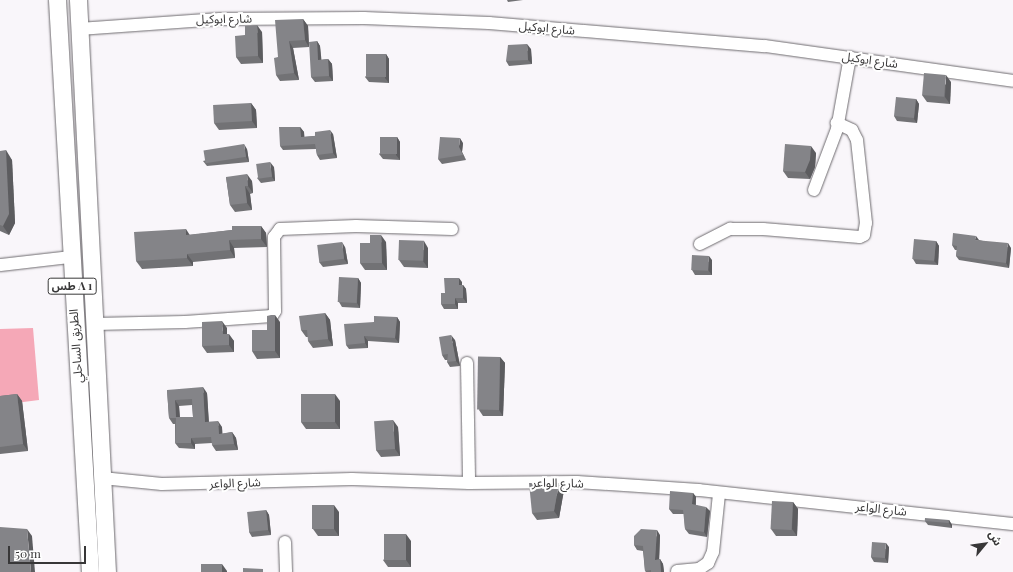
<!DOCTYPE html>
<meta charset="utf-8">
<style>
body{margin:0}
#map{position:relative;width:1013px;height:572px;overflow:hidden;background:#f9f6fa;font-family:"Playfair Display","Noto Sans Arabic",serif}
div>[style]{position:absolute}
.forest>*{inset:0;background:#f5a8b7}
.roads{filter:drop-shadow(0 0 1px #6e6b6f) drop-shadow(0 0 1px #6e6b6f)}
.minor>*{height:12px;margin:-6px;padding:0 6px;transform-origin:6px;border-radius:6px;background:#fff}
.highway>*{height:17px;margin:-8.5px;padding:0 8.5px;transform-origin:8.5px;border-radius:8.5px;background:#fff}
.wall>*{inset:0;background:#727275}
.shaded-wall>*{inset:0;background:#5c5c5f}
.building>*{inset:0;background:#848488;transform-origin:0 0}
span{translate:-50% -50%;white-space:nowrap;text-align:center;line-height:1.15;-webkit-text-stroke:4px #fff;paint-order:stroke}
.shield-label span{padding:1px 3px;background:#fff;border:1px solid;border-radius:3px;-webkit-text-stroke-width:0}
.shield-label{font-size:11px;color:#383738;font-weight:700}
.street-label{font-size:12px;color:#383738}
.north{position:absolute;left:965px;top:524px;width:40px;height:40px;-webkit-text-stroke:3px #fff;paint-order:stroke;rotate:61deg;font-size:11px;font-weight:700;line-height:16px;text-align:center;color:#383738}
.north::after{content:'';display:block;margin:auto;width:14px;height:18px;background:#383738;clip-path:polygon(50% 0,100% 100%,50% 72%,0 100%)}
.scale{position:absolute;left:8px;top:546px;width:78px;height:18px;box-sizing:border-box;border:2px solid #383738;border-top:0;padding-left:5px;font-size:12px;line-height:14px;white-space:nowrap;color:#383738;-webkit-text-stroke:3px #fff;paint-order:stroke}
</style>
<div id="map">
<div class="forest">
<div style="clip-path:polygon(33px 328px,39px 400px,0 405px,0 329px)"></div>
</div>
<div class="roads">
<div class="minor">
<div style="left:79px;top:29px;width:141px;rotate:-4.1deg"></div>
<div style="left:220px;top:19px;width:144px;rotate:-0.4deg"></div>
<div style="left:364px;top:18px;width:125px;rotate:2.3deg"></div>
<div style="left:489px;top:23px;width:277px;rotate:4.8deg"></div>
<div style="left:765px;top:46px;width:250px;rotate:8deg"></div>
<div style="left:814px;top:190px;width:65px;rotate:-69.3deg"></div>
<div style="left:837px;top:129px;width:73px;rotate:-79.8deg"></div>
<div style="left:700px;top:244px;width:34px;rotate:-27deg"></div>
<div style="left:730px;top:229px;width:33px"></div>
<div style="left:763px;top:229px;width:97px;rotate:4.7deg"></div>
<div style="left:860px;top:237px;width:4px;rotate:-27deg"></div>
<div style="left:864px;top:235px;width:12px;rotate:-81deg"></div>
<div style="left:866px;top:223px;width:83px;rotate:-96.2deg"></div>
<div style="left:857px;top:140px;width:11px;rotate:-117deg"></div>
<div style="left:852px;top:130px;width:17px;rotate:-155deg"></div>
<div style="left:0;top:265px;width:70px;rotate:-6.5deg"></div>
<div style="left:95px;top:324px;width:90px;rotate:-1.3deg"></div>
<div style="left:185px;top:322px;width:87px;rotate:-3.9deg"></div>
<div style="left:272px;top:316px;width:6px;rotate:-59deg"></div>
<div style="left:275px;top:311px;width:74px;rotate:-90.8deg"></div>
<div style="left:274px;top:237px;width:10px;rotate:-53deg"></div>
<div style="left:280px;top:229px;width:76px;rotate:-2.3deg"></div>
<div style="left:356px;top:226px;width:96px;rotate:1.8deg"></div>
<div style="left:467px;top:363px;width:120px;rotate:89deg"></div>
<div style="left:102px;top:478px;width:60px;rotate:5.7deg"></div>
<div style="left:162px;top:484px;width:190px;rotate:-1.5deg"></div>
<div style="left:352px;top:479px;width:117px;rotate:2deg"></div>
<div style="left:469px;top:483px;width:108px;rotate:-0.5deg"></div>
<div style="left:577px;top:482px;width:122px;rotate:3.8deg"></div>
<div style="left:699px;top:490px;width:316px;rotate:6.2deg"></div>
<div style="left:285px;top:542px;width:30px;rotate:88deg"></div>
<div style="left:677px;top:571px;width:22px;rotate:-5deg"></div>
<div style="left:699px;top:569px;width:11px;rotate:-34deg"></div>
<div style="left:708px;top:563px;width:12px;rotate:-66deg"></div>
<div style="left:713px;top:552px;width:58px;rotate:-84.1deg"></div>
</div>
<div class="highway">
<div style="left:57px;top:0;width:573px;rotate:86.7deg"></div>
<div style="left:78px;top:0;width:573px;rotate:87.1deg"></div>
</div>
</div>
<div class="wall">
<div style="clip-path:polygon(507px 0,523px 0,508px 2px)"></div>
<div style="clip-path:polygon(303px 19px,308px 26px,309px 47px,293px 48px,299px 80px,280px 81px,276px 75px,278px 57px)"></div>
<div style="clip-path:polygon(262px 32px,263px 63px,241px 64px,236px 57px,245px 35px)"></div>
<div style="clip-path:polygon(317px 41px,320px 46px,321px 60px,328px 59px,332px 64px,333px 81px,315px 82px,311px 77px)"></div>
<div style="clip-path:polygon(531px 49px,532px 64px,509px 66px,506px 61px)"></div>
<div style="clip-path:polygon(386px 54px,389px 59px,389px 83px,369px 82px,365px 77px)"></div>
<div style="clip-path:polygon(951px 82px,950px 104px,927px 102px,922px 95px)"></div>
<div style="clip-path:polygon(916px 99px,919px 104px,917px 123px,897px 121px,894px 116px)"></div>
<div style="clip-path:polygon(251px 103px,256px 110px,257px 128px,219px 130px,214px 123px)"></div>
<div style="clip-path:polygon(300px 127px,304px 132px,304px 137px,333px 134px,337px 158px,320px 160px,317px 155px,316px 149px,283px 150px,280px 146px)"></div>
<div style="clip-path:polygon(397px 137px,400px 142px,400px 160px,383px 159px,379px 154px)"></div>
<div style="clip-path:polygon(463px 143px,462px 152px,466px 160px,442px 164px,438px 159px)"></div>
<div style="clip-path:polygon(247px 149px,249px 162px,207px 166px,203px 161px)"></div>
<div style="clip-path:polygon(0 151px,12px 160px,15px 223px,9px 235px,0 231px)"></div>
<div style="clip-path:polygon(816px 153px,815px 167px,810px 179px,788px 178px,783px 171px)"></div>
<div style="clip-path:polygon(274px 167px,275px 181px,261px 183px,257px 178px)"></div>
<div style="clip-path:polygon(226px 177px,252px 181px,253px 193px,250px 194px,252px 210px,235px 212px,230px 205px)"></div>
<div style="clip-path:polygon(261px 226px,266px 233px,267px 247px,234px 248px,235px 258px,193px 262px,193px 266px,142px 269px,136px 261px,190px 235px,232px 230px)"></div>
<div style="clip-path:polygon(979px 240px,1011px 248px,1009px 268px,959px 260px,956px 256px,957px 250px,955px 250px,952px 245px)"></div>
<div style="clip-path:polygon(936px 241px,939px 246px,938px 265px,916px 264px,913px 259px)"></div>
<div style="clip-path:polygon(386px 242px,387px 270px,365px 270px,360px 263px,370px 243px)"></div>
<div style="clip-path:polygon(345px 247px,348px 264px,323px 267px,319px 262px)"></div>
<div style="clip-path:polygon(428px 248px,428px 268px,404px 267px,399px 260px)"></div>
<div style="clip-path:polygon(712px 260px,712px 275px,695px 275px,692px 270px)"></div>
<div style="clip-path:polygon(358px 278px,361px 283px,360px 308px,342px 307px,339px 302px)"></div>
<div style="clip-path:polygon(462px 282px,462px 285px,463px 285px,466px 289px,467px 303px,458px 303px,458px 309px,444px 309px,441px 304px,445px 293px)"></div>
<div style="clip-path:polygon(325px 313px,330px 320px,333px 346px,313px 348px,308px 341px,308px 337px,306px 337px,301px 330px)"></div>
<div style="clip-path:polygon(397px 317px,400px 322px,399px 343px,368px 341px,368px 348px,349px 349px,346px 345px,374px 322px)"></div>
<div style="clip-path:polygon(280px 322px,280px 358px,257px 359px,252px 351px,267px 330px)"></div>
<div style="clip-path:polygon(227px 328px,227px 334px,234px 341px,234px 352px,207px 353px,202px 346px)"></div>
<div style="clip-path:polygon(455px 340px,460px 366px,450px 367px,447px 362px,448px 360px,445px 360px,442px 355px)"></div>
<div style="clip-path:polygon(500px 357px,505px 363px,503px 416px,483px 416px,479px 410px)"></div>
<div style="clip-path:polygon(evenodd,167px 390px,207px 393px,209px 422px,222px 427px,222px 434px,232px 432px,236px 438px,238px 450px,216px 451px,212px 445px,212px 443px,195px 444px,195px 449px,179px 448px,175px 443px,175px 424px,173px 424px,169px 418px,167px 390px,192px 405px,193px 417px,180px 417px,179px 406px,192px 405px)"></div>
<div style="clip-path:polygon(17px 394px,22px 401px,28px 451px,0 454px,0 396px)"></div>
<div style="clip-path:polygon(340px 401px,340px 429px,306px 429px,301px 422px)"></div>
<div style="clip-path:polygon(398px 427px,400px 456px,381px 457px,376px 450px)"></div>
<div style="clip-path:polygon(564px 490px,559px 518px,537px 520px,532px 513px)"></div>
<div style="clip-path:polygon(693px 493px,696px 497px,696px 505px,710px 511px,707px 537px,689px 534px,685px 529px,684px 514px,673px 514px,669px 509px)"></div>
<div style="clip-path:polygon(793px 502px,798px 509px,797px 536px,776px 536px,771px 529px)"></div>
<div style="clip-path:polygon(266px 510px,269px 515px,271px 535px,252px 537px,249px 532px)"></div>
<div style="clip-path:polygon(339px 512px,339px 536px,318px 536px,313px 529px)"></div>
<div style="clip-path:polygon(949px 520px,952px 525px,952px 528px,928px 525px,925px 521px)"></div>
<div style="clip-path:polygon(660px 535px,659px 559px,660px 559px,663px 564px,664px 572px,646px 572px,645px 571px,643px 551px,637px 550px,634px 545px)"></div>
<div style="clip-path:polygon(411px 541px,411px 567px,388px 567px,383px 560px)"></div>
<div style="clip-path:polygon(889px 547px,888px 563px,874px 562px,871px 557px)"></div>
</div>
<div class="shaded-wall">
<div style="clip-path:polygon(303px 19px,308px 26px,309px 47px,305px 40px)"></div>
<div style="clip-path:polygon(257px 25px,262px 32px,263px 63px,258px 56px)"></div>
<div style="clip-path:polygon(289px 41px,293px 48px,299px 80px,294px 73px)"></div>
<div style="clip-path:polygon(317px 41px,320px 46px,322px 65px,318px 60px)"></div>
<div style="clip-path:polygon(527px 44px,531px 49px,532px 64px,528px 60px)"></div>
<div style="clip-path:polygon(386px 54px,389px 59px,389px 83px,385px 78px)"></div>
<div style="clip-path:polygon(328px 59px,332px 64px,333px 81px,329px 76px)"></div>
<div style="clip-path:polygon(946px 75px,951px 82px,950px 104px,945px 97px)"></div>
<div style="clip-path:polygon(916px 99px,919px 104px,917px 123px,914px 119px)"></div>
<div style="clip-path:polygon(251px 103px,256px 110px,257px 128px,252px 121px)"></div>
<div style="clip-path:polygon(300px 127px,304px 132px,305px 142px,301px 137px)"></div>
<div style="clip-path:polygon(330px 130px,333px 134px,337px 158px,333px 153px)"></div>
<div style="clip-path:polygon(397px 137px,400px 142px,400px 160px,396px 155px)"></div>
<div style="clip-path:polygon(460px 138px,463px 143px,462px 152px,466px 160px,463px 155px,459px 147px)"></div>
<div style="clip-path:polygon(244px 144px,247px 149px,249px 162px,246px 157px)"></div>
<div style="clip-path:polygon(811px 146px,816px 153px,815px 167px,810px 179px,805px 172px)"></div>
<div style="clip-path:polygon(6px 150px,12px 160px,15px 223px,9px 235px,3px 226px)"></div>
<div style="clip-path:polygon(270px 162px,274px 167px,275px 181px,272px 177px)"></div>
<div style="clip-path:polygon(247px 174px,252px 181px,253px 193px,248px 186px)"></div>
<div style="clip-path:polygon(245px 186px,250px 194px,252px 210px,247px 203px)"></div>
<div style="clip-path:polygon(261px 226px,266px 233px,267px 247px,261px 239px)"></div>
<div style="clip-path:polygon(186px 229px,191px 237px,186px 235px)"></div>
<div style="clip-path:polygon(381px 235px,386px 242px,387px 270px,382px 263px)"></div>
<div style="clip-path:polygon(976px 236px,979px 240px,975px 240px)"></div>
<div style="clip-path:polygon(229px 240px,234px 248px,235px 258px,230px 250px)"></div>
<div style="clip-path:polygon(424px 241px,428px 248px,428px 268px,423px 261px)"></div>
<div style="clip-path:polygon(936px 241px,939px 246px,938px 265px,934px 261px)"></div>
<div style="clip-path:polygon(342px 242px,345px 247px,348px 264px,344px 259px)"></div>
<div style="clip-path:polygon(1008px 243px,1011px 248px,1009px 268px,1006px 263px)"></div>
<div style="clip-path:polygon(187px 254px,193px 262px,193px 266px,187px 258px)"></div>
<div style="clip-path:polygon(709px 256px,712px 260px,712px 275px,708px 270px)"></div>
<div style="clip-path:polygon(358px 278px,361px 283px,360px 308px,357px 303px)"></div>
<div style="clip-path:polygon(459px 278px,462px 282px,462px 289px,459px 285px)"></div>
<div style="clip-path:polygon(463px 285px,466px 289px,467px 303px,463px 298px)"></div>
<div style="clip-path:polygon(455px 298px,458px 303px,458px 309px,455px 304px)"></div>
<div style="clip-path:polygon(325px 313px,330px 320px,333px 346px,328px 339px)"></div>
<div style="clip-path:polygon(275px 315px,280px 322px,280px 358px,275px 351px)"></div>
<div style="clip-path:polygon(397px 317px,400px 322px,399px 343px,395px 338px)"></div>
<div style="clip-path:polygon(222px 321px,227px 328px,227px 341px,223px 334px)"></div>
<div style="clip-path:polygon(229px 334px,234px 341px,234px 352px,229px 345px)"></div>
<div style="clip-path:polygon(451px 335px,455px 340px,460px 366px,456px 361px)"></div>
<div style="clip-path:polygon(364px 336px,368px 341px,368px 348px,365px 343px)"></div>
<div style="clip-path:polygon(500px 357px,505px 363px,503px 416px,499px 410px)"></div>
<div style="clip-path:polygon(203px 387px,207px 393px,209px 428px,205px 422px)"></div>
<div style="clip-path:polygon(17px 394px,22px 401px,28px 451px,23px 444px)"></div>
<div style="clip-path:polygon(335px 394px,340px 401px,340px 429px,335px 422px)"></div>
<div style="clip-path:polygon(175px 400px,179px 406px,180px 422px,176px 417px)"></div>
<div style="clip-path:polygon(393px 420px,398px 427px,400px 456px,395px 449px)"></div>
<div style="clip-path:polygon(218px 421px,222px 427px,223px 440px,219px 434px)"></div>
<div style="clip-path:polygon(232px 432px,236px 438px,238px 450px,234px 444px)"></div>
<div style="clip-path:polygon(191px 438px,195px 444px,195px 449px,191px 443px)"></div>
<div style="clip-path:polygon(559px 483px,564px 490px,559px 518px,554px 511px)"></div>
<div style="clip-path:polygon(693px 493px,696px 497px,695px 509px,692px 504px)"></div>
<div style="clip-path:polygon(793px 502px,798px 509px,797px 536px,792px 529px)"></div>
<div style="clip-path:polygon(334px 505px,339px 512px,339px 536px,334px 529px)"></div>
<div style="clip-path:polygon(706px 507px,710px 511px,707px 537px,704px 532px)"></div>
<div style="clip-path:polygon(266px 510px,269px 515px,271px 535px,268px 530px)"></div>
<div style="clip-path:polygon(949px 520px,952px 525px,952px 528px,949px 523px)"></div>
<div style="clip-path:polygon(27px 529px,32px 536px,35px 572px,31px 572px)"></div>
<div style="clip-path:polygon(657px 530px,660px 535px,659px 564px,655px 560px)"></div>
<div style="clip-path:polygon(406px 534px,411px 541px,411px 567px,406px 560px)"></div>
<div style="clip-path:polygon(886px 543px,889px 547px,888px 563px,885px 558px)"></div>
<div style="clip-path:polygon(660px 559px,663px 564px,664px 572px,661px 572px)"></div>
<div style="clip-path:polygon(222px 564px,227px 571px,227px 572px,222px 572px)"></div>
</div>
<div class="building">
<div style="clip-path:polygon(303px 19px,305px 40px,289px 41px,294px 73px,276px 75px,274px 58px,278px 57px,275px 20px)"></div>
<div style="clip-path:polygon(257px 25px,258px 56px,236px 57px,235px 36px,245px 35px,245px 26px)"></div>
<div style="clip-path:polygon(317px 41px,318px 60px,328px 59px,329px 76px,311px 77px,309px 42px)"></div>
<div style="clip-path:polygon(527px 44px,528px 60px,506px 61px,508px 45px)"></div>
<div style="left:366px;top:54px;width:20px;height:23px"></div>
<div style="left:924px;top:73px;width:22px;height:22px;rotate:5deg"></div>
<div style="left:896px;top:97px;width:20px;height:19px;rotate:6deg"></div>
<div style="left:251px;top:103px;width:18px;height:38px;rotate:87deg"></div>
<div style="clip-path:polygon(279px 127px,300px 127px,301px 137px,315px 136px,315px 132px,330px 130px,333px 153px,317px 155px,315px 144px,280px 146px)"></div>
<div style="left:380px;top:137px;width:17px;height:17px"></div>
<div style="clip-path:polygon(440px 137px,460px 138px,459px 147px,463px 155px,438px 159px)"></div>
<div style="left:244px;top:144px;width:13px;height:41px;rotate:81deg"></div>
<div style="clip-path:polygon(785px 144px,811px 146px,810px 160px,805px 172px,783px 171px)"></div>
<div style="clip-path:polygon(6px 150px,9px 214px,3px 226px,0 225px,0 151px)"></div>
<div style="left:270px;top:162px;width:15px;height:14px;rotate:82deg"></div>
<div style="clip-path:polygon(247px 174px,248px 186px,245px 186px,247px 203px,230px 205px,226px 177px)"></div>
<div style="clip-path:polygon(232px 226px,261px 226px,261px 239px,229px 240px,230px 250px,187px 254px,187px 258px,136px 261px,134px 232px,186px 229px,186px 235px,232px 230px)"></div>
<div style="clip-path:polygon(953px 233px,976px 236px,975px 240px,1008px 243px,1006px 263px,956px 256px,957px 246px,952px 245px)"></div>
<div style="clip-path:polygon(370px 235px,381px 235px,382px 263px,360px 263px,360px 243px,370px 243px)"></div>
<div style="left:914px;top:239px;width:22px;height:20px;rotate:5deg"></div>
<div style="left:399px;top:240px;width:25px;height:20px;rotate:2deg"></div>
<div style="left:342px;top:242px;width:17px;height:25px;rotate:83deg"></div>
<div style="left:692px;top:255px;width:17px;height:15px;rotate:3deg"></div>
<div style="left:339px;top:277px;width:19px;height:25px;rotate:3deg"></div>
<div style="clip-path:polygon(444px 278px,459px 278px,459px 285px,463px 285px,463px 298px,455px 298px,455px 304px,441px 304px,441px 293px,445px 293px)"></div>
<div style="clip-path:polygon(325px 313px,328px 339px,308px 341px,307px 330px,301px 330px,299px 316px)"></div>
<div style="clip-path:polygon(271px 315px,275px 315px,275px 351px,252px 351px,252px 330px,267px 330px,267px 316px)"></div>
<div style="clip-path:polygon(374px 316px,397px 317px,395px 338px,364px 336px,365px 343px,346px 345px,344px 324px,374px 322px)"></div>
<div style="clip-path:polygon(222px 321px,223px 334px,229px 334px,229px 345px,202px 346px,202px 322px)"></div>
<div style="clip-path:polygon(451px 335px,456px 361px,447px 362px,448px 354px,442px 355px,439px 337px)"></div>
<div style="left:500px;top:357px;width:53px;height:22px;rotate:91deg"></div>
<div style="clip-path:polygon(evenodd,203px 387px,205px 422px,218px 421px,219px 434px,232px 432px,234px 444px,212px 445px,211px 437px,191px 438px,191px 443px,175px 443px,176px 418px,169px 418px,167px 390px,203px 387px,192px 399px,193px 417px,176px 417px,175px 400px,192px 399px)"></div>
<div style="clip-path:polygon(17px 394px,23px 444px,0 447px,0 396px)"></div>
<div style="left:301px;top:394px;width:34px;height:28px"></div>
<div style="left:393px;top:420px;width:29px;height:19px;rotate:86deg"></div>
<div style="clip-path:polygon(529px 483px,559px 483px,554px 511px,532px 513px)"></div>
<div style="clip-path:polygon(670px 491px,693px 493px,692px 504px,706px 507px,704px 532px,685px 529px,683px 510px,669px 509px)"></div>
<div style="left:772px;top:501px;width:21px;height:28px;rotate:3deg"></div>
<div style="left:312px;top:505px;width:22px;height:24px"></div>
<div style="left:266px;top:510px;width:20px;height:19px;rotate:84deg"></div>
<div style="left:925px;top:518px;width:24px;height:3px;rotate:5deg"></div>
<div style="clip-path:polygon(0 527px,27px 529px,31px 572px,0 572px)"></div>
<div style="clip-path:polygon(641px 529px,657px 530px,655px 560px,660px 559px,661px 572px,651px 572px,651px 570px,645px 571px,643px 546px,634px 545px,634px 536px)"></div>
<div style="left:384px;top:534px;width:22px;height:26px"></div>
<div style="left:872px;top:542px;width:14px;height:15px;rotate:4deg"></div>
<div style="left:222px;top:564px;width:8px;height:21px;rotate:90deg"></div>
<div style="clip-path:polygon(243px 568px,263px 569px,263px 572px,243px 572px)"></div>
</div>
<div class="shield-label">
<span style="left:72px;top:286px">طس A 1</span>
</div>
<div class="street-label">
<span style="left:224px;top:19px;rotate:-1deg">شارع ابوكيل</span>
<span style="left:547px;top:28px;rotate:5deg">شارع ابوكيل</span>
<span style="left:870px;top:60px;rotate:8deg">شارع ابوكيل</span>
<span style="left:76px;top:346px;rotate:-94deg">الطريق الساحلي</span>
<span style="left:235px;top:483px;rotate:-2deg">شارع الواعر</span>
<span style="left:558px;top:483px;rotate:1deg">شارع الواعر</span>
<span style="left:881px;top:509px;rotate:6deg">شارع الواعر</span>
</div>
<div class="north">ش</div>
<div class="scale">50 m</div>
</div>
